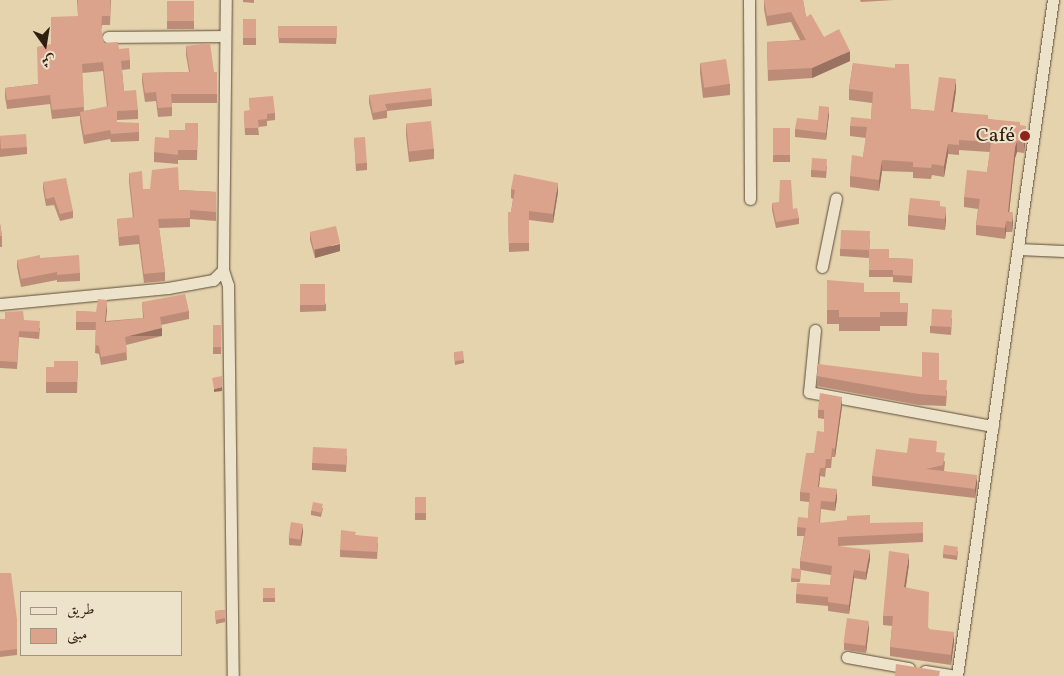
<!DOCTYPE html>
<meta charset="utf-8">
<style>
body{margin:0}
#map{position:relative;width:1064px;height:676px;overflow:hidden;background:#e4d3ad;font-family:Vollkorn,Amiri,serif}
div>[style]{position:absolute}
.roads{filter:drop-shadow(0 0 1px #5d4b38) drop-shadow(0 0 1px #5d4b38)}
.minor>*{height:11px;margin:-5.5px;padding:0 5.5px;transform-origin:5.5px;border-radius:5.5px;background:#ede2ca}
.wall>*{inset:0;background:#bc8c78;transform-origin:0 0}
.shaded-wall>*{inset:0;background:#997261;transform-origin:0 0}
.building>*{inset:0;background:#dba38b;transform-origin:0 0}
.dots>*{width:14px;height:14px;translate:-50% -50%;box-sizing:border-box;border:2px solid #ede2ca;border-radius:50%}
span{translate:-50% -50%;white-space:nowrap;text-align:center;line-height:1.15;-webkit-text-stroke:4px #ede2ca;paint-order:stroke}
.poi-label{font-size:20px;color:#301e11}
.right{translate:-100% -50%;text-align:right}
.legend{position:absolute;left:20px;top:591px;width:162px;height:65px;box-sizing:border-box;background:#ede2ca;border:1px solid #a19480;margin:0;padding:6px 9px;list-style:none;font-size:15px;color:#301e11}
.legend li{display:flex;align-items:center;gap:10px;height:25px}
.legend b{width:25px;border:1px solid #a19480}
.north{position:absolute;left:20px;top:20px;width:50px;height:50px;-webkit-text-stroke:4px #ede2ca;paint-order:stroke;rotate:167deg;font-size:14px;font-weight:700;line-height:20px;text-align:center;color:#301e11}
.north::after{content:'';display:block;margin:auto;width:18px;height:22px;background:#301e11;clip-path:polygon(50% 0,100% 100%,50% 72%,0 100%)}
</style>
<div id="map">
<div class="roads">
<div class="minor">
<div style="left:749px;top:0;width:199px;rotate:89.7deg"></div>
<div style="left:108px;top:37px;width:116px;rotate:-0.5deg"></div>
<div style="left:1018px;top:249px;width:46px;rotate:2.5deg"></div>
<div style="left:822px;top:267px;width:70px;rotate:-78.5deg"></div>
<div style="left:223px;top:270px;width:16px;rotate:72deg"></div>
<div style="left:228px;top:285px;width:391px;rotate:89.3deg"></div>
<div style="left:0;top:304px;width:169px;rotate:-5.4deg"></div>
<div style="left:168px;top:288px;width:46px;rotate:-10.1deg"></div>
<div style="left:213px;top:280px;width:14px;rotate:-45deg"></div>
<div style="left:223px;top:270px;width:270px;rotate:-89.4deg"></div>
<div style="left:815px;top:330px;width:62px;rotate:95.5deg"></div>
<div style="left:809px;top:392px;width:187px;rotate:10.5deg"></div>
<div style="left:847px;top:657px;width:63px;rotate:10.1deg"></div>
<div style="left:925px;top:671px;width:30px;rotate:9deg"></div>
<div style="left:957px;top:676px;width:683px;rotate:-81.92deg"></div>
</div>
</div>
<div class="wall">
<div style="clip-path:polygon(evenodd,77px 0,111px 0,110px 25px,102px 25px,101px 32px,104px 43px,119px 49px,130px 60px,130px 69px,122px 70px,124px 91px,138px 110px,138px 119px,117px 120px,117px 122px,139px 132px,139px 141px,111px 142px,110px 139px,84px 144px,80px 121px,80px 116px,52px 119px,50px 104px,7px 109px,5px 97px,5px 88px,38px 84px,51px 44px,78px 16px,77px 0,103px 71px,107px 107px,84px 111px,82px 73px,103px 71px)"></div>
<div style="clip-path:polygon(243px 0,254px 0,254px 3px,243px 2px)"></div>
<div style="clip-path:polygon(764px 0,803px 0,806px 17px,824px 37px,850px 61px,812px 78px,768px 81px,767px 42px,800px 40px,791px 22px,767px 26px,764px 9px)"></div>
<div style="clip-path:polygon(860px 0,894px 0,861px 2px)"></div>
<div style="left:167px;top:1px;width:27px;height:28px"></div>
<div style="clip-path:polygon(243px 20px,256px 38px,256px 45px,243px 45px)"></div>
<div style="clip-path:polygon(278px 26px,337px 31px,336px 44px,279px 43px)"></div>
<div style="clip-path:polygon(186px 46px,214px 72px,217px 72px,217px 103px,172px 103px,172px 116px,158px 117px,156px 101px,145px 102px,142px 82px,142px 73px,189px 72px,186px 55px)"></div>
<div style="clip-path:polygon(700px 63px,730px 84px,730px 95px,703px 98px,700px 73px)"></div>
<div style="clip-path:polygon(853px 63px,911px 109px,934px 111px,956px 90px,953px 112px,1020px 125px,1026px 136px,1024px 153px,1017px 152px,1015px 158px,1009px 212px,1013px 223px,1012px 232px,1006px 232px,1005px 239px,976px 235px,976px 225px,978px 209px,964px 207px,964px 197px,987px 172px,990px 152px,959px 150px,959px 155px,948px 154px,944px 177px,932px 175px,931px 179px,913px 178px,913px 172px,882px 171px,879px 191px,850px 187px,850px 176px,863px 157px,866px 138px,850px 136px,850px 126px,871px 119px,872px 103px,849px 100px,849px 89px)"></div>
<div style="clip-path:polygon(369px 95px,432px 99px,432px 106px,387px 111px,387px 118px,373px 120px,369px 103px)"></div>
<div style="clip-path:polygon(249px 98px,275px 113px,275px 120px,267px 121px,267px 126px,258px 127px,259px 135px,245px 135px,244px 111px,250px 111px)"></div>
<div style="clip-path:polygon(829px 114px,826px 140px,795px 137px,795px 129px,818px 120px)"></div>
<div style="clip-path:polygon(198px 123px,197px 160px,178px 160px,178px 164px,154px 162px,154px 152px,169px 138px)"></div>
<div style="clip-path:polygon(406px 124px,434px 149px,434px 159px,409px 162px,406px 135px)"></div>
<div style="left:773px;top:128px;width:17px;height:34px"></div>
<div style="clip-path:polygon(0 137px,27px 147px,27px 154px,0 157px)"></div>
<div style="clip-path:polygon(354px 138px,367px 163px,367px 170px,356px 171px)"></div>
<div style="clip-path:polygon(827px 166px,826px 178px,811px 177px,811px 170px)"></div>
<div style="clip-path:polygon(129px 173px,143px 189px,179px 190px,216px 192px,216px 221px,190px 219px,190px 227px,159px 228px,165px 272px,165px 281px,144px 283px,139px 244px,119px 246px,117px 219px,133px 218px,129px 182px)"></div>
<div style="clip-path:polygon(43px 182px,73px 211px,73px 218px,60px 221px,54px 205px,46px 206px,43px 189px)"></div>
<div style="clip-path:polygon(511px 189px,558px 192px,553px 223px,529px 220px,529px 251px,509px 252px,508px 212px,511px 212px,513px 199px,511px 198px)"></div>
<div style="clip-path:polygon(772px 203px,799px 218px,799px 224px,776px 228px,772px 210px)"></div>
<div style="clip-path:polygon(940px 206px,946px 218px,945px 230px,908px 226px,908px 215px)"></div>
<div style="clip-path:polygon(0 223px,2px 236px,2px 247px,0 247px)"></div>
<div style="clip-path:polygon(310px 232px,340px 251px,315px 258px,310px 240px)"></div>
<div style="clip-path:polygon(870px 239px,869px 258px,840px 256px,840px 249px)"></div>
<div style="clip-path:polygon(869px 249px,889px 258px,913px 259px,912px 283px,893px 282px,893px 277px,869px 277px)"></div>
<div style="clip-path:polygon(17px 260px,80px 273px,80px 281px,57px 282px,57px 280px,21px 287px,17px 267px)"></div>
<div style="clip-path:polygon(827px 280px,900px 303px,908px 303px,907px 326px,880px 326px,880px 331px,839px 331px,839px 324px,827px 324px)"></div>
<div style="clip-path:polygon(300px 284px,326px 304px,326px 311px,300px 312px)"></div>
<div style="clip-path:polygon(142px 302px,189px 311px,189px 319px,161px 325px,162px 336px,126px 345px,127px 360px,101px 365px,99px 354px,95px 353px,96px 330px,76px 330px,76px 311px,96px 312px,107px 308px,106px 321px,143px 318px)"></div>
<div style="clip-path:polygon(5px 312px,24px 320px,40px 328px,39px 339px,19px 337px,17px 369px,0 368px,0 319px,5px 319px)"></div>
<div style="clip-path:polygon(952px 318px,951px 335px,930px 333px,930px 326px)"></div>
<div style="left:213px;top:325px;width:8px;height:29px"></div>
<div style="clip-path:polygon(454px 352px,464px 360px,464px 363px,455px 365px)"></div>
<div style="clip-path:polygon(78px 361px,77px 393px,46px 393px,46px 367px,54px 367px)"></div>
<div style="clip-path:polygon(817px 376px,939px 380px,947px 391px,946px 406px,918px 405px,817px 386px)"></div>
<div style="clip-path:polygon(842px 406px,835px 457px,832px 457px,831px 468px,826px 468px,825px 477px,820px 476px,819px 487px,837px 498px,835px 511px,821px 509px,820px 523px,870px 523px,923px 533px,923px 542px,839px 546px,870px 559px,866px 580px,854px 578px,849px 614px,828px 611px,828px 606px,796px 603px,796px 594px,830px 585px,831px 575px,801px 570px,800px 582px,791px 582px,791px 578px,800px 569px,800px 561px,804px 536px,797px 536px,797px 527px,808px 518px,809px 502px,800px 501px,800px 492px,814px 453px,824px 432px,824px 419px,818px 418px,818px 410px)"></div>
<div style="clip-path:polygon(937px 452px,945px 462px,944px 471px,977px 484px,975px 498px,872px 486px,872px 476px,907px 453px)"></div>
<div style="clip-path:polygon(347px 456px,346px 472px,312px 470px,312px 463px)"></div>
<div style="left:426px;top:497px;width:23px;height:11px;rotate:90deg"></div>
<div style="clip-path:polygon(323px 508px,321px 517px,311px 515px,311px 511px)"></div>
<div style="clip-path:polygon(303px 531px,301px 546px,289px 545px,289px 538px)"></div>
<div style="clip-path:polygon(356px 535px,378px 543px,377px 559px,340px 557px,340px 550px)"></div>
<div style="clip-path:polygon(958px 551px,957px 560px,943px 558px,943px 554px)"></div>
<div style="clip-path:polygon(909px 564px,906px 587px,929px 629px,954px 642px,951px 665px,890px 656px,890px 647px,892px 626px,883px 625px,883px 616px)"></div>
<div style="clip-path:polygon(0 573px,17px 620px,17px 655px,0 657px)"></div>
<div style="left:263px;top:588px;width:12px;height:14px"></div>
<div style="clip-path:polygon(225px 610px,225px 622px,216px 624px,215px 611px)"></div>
<div style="clip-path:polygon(869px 628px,866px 653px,844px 650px,844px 643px)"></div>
</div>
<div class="shaded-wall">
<div style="clip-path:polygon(850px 51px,850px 61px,812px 78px,812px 68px)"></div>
<div style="clip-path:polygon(956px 79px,956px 90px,951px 122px,951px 112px)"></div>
<div style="clip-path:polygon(829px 107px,829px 114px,826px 140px,826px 133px)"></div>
<div style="clip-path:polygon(1026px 126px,1026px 136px,1024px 153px,1024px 142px)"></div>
<div style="clip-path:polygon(1017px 141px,1017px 152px,1015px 158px,1008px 223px,1008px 212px,1015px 147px)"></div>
<div style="clip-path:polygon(948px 144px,948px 154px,944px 177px,944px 166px)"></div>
<div style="clip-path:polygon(882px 160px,882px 171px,879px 191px,879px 180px)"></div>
<div style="clip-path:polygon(558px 183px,558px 192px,553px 223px,553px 214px)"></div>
<div style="clip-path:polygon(946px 207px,946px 218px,945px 230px,945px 219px)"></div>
<div style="clip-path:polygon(1013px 212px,1013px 223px,1012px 232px,1012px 222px)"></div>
<div style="clip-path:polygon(1006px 221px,1006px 232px,1005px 239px,1005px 228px)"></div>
<div style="clip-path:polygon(340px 244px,340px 251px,315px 258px,315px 250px)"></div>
<div style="clip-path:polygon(107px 300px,107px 308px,105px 330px,105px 322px)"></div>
<div style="left:162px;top:328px;width:8px;height:38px;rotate:90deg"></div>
<div style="clip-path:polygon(222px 387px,222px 391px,214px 392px,214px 389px)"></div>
<div style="clip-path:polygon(842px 397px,842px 406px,835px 457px,835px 449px)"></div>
<div style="clip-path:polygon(820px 468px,820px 476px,818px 496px,818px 487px)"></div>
<div style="clip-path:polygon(977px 475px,977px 484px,975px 498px,975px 489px)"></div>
<div style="clip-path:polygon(837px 489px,837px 498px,835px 511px,835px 502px)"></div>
<div style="clip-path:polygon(303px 524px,303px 531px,301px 546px,301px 539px)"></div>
<div style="clip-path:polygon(870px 550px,870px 559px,866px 580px,866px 572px)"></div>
<div style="clip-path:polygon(909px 554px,909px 564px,904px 597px,904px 587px)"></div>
<div style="clip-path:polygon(854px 570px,854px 578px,849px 614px,849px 605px)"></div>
<div style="clip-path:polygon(869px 621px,869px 628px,866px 653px,866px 645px)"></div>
<div style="clip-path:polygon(954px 632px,954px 642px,951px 665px,951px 655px)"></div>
</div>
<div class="building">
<div style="clip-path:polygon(78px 0,110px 0,110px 16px,102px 16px,101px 29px,104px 43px,118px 42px,119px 49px,129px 48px,130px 60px,121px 61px,124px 91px,136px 90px,138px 110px,117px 111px,117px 122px,139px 123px,139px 132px,111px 134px,110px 130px,84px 135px,80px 112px,108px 106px,103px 62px,82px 64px,84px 107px,52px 110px,50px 95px,7px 100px,5px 88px,38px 84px,37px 47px,51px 44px,51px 17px,78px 16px)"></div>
<div style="clip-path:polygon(764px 0,803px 0,806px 17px,811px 14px,824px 37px,839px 29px,850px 51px,812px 68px,768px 70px,767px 42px,806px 40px,791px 12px,767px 16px)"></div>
<div style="left:167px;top:1px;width:27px;height:20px"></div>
<div style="left:256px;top:19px;width:19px;height:13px;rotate:90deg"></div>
<div style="left:278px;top:26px;width:59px;height:12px"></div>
<div style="clip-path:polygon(210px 43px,214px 72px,217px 72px,217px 94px,171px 94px,172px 107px,158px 108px,156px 92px,145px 93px,142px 73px,190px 72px,186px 46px)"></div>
<div style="left:726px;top:59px;width:25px;height:26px;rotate:81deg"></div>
<div style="clip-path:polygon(853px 63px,895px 68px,895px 64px,909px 64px,911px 109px,934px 111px,939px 77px,956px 79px,951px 112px,988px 115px,988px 119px,1020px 122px,1020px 125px,1026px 126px,1024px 142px,1017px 141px,1015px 147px,1008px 212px,1013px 212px,1012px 222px,1006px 221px,1005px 228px,976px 225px,980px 199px,964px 197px,967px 170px,987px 172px,991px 142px,959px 140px,959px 145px,948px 144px,944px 166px,932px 164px,931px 168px,913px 167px,913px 162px,882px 160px,879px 180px,850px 176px,852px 155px,863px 157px,867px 127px,850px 126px,851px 117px,871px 119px,873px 92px,849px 89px)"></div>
<div style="clip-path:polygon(431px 88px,432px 99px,385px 104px,387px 110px,373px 113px,369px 95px)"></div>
<div style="clip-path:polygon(273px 96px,275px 113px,267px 114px,267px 119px,258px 120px,259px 128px,245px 128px,244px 111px,250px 110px,249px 98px)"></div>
<div style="clip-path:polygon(819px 106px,829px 107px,826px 133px,795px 129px,797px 118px,818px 120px)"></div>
<div style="left:431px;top:121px;width:28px;height:25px;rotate:84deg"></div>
<div style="clip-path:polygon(185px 123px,198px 123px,197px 150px,178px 150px,178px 155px,154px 152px,155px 137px,169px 138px,169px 130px,185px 130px)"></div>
<div style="left:773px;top:128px;width:17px;height:27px"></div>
<div style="left:26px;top:134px;width:13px;height:26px;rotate:86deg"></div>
<div style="left:365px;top:137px;width:26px;height:11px;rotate:86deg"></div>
<div style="left:812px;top:158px;width:15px;height:12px;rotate:4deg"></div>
<div style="clip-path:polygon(178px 167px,179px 190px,216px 192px,216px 212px,190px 210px,190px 218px,158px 219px,165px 272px,144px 274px,139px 235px,119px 237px,117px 219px,134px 217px,129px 173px,142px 171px,143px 189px,150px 189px,152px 170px)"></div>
<div style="clip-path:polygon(514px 174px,558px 183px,553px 214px,529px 211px,529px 243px,509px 243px,508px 212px,511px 212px,515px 190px,511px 189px)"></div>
<div style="clip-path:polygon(66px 178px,73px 211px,60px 214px,54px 197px,46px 199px,43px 182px)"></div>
<div style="clip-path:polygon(780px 180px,791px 180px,793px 209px,797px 208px,799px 218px,776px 222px,772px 203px,779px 202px)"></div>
<div style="clip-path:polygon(910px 198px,940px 201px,940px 206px,946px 207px,945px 219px,908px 215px)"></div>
<div style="clip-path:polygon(0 223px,2px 236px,0 236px)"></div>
<div style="left:336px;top:226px;width:18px;height:27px;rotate:77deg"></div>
<div style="left:841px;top:230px;width:29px;height:19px;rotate:2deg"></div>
<div style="clip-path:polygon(869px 249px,889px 249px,889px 258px,913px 259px,912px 276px,893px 275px,893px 270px,869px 270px)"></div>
<div style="clip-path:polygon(40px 255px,40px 258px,79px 255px,80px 273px,57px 275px,57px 272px,21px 279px,17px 260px)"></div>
<div style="clip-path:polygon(827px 280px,864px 283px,864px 292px,900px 292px,900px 303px,908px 303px,907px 312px,880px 312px,880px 317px,839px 317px,839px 310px,827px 310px)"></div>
<div style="left:300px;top:284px;width:25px;height:21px"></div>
<div style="clip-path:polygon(185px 294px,189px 311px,160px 317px,162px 328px,125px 337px,127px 352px,101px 357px,99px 346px,95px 345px,96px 322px,76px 322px,76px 311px,96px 312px,98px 299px,107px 300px,105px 322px,144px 318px,142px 302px)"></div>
<div style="left:932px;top:309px;width:20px;height:17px;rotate:3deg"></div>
<div style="clip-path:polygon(23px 311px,24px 320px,40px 321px,39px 332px,19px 331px,17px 362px,0 361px,0 319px,5px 319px,5px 312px)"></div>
<div style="left:213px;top:325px;width:8px;height:22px"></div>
<div style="left:463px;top:351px;width:9px;height:9px;rotate:84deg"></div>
<div style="clip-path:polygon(922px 352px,939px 353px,939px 380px,947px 380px,946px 396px,918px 394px,817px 376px,818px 364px,922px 377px)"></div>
<div style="clip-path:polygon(54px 361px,78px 361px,77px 382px,46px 382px,46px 367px,54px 367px)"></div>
<div style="clip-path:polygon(222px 376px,222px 387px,214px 389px,212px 378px)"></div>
<div style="clip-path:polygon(820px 393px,842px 397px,835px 449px,832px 448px,831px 459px,826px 459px,825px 468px,820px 468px,818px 487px,837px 489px,835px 502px,821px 501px,819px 523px,847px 520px,847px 516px,870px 515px,870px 523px,923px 522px,923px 533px,838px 537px,838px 546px,870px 550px,866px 572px,854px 570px,849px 605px,828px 602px,828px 597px,796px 594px,797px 583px,830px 585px,832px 566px,800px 561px,806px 528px,797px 527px,798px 517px,808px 518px,810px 493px,800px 492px,806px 453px,814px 453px,817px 431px,824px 432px,824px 410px,818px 410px)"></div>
<div style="clip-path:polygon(909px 438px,937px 441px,936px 452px,945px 453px,943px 465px,926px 469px,977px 475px,975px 489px,872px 476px,876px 449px,907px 453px)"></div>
<div style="left:313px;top:447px;width:34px;height:16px;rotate:3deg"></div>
<div style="left:426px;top:497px;width:16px;height:11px;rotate:90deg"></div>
<div style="left:313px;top:502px;width:10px;height:9px;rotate:11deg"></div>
<div style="left:291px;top:522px;width:12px;height:16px;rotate:9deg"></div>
<div style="clip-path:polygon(341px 530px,356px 532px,355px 535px,378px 537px,377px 552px,340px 550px)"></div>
<div style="left:944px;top:545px;width:14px;height:9px;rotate:8deg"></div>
<div style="clip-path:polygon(889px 551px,909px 554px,904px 587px,929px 592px,928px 629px,954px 632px,951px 655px,890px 647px,893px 616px,883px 616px)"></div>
<div style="left:792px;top:568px;width:9px;height:10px;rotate:6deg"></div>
<div style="clip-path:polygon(0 573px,11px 573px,17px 620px,17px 649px,0 651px)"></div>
<div style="left:263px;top:588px;width:12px;height:10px"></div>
<div style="clip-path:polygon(225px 610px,225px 618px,216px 620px,215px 611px)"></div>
<div style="left:847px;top:618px;width:22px;height:25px;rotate:8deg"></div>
<div style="clip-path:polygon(896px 664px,940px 671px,939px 676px,895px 676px)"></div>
</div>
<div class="dots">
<div style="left:1025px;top:136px;background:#8f2418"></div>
</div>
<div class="poi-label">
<span class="right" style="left:1015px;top:136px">Café</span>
</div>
<ul class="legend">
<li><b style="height:6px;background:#ede2ca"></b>طريق</li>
<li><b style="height:14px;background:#dba38b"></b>مبنى</li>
</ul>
<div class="north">ش</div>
</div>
